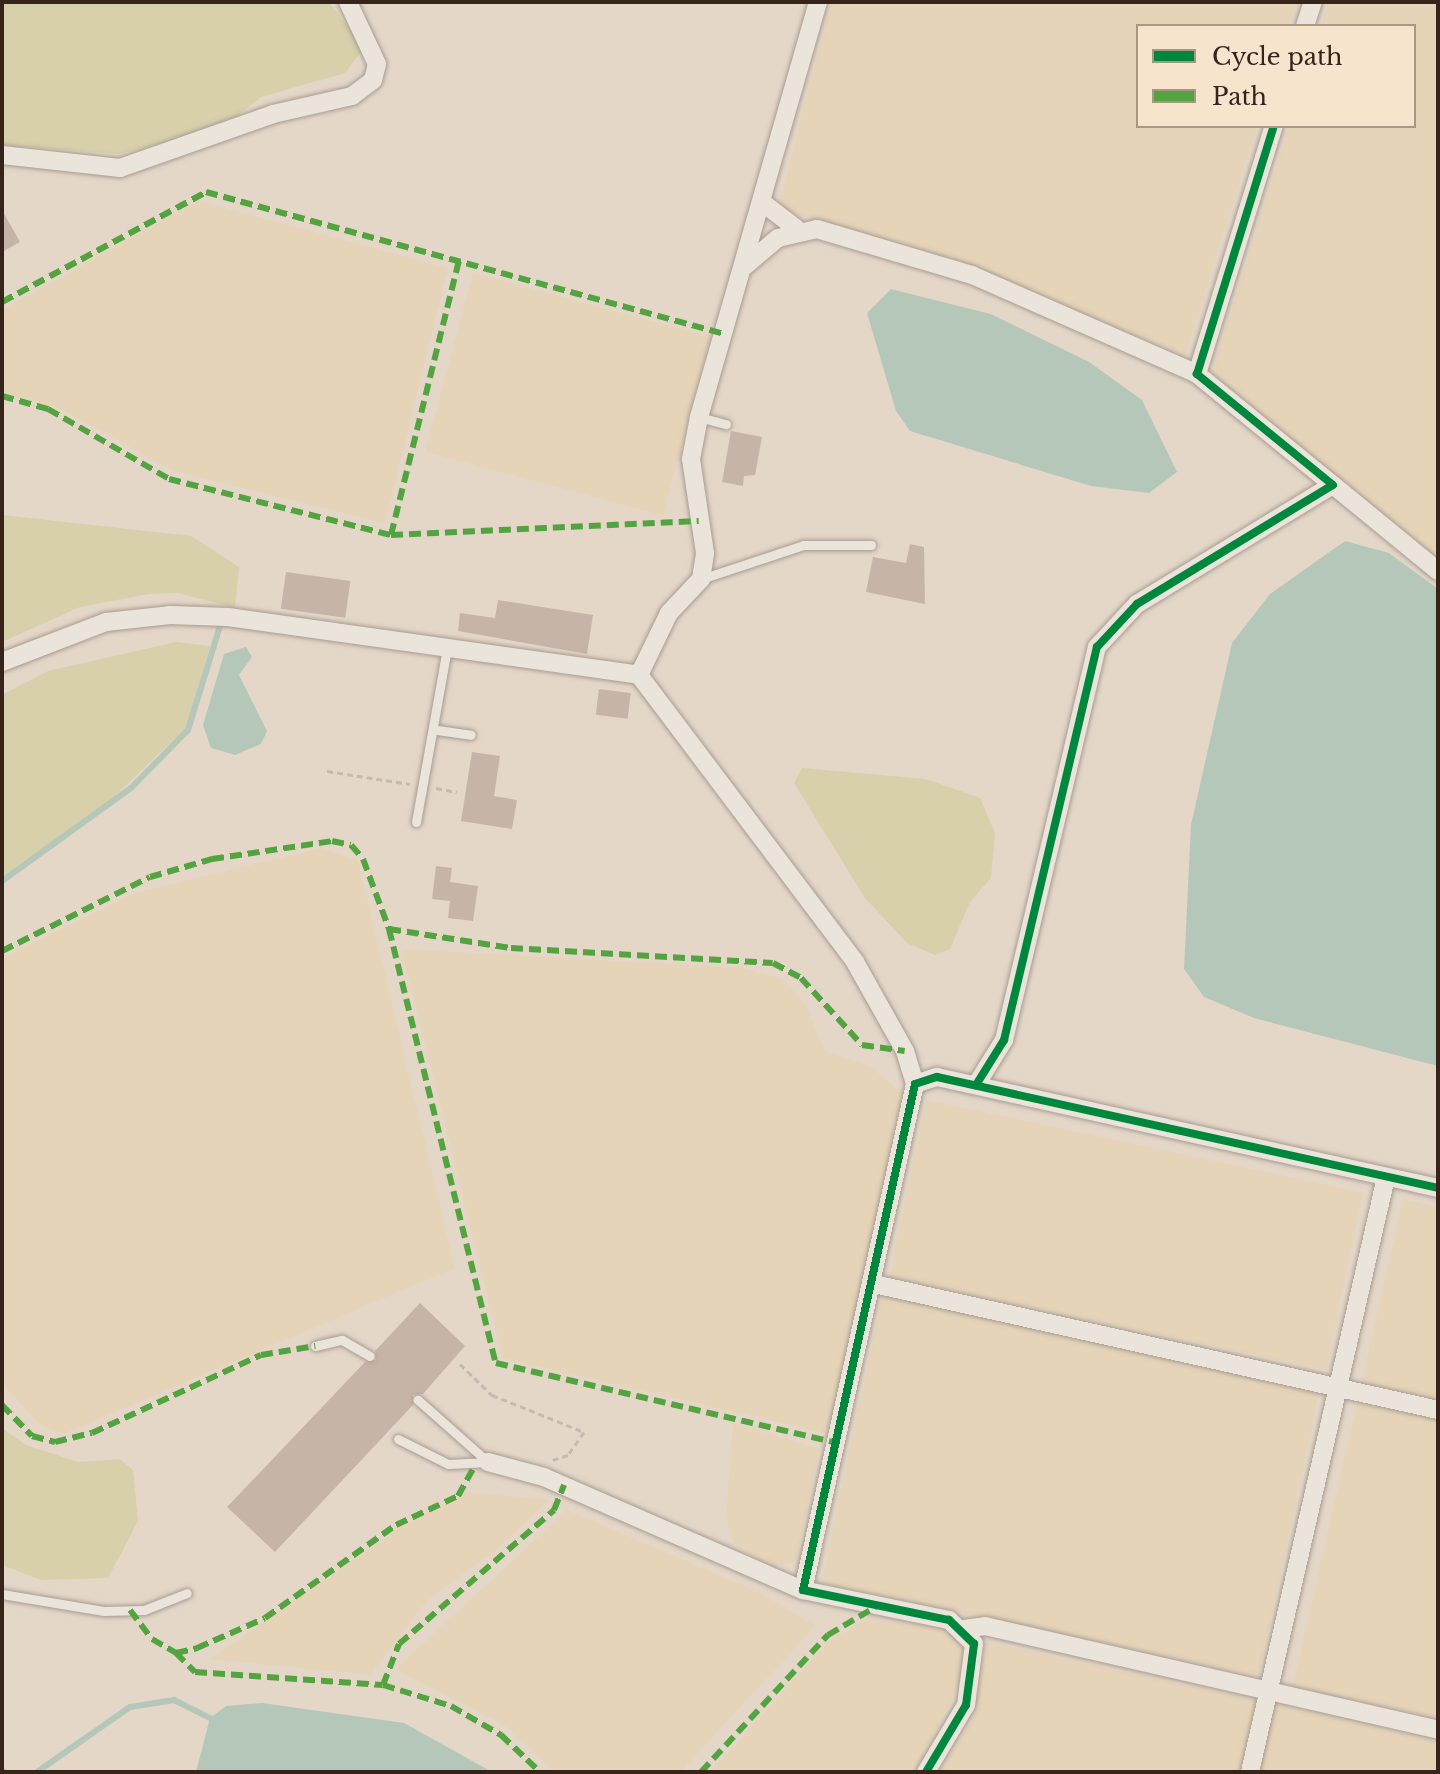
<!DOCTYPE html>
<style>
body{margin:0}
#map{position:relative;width:1440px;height:1774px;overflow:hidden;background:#e4d7c8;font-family:"Libre Baskerville",serif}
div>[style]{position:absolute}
.farmland>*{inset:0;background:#e5d4b8;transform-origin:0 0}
.green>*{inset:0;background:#d7d0aa}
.water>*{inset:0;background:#b5c7b9}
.stream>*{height:6px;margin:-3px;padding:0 3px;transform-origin:3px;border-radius:3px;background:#b5c7b9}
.building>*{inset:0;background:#c7b4a9;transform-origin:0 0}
.path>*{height:3px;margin-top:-1.5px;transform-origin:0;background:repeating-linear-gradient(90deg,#c3bab2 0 6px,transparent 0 10px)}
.roads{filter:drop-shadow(0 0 2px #a89c92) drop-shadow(0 0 2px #a89c92)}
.lane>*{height:9px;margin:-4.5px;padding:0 4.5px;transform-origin:4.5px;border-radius:4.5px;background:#ebe4db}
.street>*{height:18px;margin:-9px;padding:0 9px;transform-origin:9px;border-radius:9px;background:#ebe4db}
.quiet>*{height:6px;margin-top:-3px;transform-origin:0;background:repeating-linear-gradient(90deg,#53a340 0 12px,transparent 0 18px)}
.cycleway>*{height:8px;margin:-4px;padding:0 4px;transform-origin:4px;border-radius:4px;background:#00873e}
span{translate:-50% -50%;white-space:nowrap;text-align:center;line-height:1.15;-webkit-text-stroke:6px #f6e4cd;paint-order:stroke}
.frame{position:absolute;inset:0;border:4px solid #36241b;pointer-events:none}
.legend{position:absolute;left:1136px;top:24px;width:280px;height:104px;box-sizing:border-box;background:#f6e4cd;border:2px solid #a99786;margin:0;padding:10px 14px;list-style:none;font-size:24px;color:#36241b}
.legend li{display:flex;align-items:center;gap:16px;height:40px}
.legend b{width:40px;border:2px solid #a99786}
</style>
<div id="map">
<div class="farmland">
<div style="clip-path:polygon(832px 2px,1296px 2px,1288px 26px,1138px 26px,1138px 126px,1257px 126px,1185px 356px,982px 270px,778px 208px)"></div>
<div style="clip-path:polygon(1328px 2px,1438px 2px,1438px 560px,1211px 376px,1289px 126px,1414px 126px,1414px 26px,1321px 26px)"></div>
<div style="clip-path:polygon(198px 201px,448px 268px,385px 523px,173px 471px,61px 409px,2px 393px,2px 310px)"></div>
<div style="left:473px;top:273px;width:246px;height:185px;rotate:15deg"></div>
<div style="clip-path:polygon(321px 848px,358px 860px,455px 1268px,63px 1434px,38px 1423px,2px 1383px,2px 958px,135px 893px)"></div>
<div style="clip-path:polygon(401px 949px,742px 968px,783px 979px,805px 1004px,825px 1051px,871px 1067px,905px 1096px,828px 1434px,503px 1358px)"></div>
<div style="left:927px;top:1100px;width:446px;height:181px;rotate:12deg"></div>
<div style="clip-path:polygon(1403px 1199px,1438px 1207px,1438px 1402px,1361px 1385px)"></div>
<div style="left:883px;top:1294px;width:447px;height:295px;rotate:12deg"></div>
<div style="clip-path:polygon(1357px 1402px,1438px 1420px,1438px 1718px,1293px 1686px)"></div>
<div style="clip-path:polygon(733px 1423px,819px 1449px,796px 1561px,770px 1567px,734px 1544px,726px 1517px)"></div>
<div style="clip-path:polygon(466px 1492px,549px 1500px,494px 1552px,429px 1598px,370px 1675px,210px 1659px,406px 1524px)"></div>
<div style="clip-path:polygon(567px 1510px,759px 1592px,815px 1626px,680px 1772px,555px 1772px,506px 1726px,395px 1670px)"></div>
<div style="clip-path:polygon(865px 1620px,920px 1624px,951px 1634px,962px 1647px,961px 1681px,914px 1772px,711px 1772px,828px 1642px)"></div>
<div style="clip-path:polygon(987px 1642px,1256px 1701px,1240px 1772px,939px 1772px,972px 1720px)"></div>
<div style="clip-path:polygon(1273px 1704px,1438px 1742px,1438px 1772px,1258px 1772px)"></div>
</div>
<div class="green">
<div style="clip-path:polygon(2px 2px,329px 2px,364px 48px,345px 73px,261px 97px,230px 122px,174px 142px,118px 154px,15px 146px,2px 144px)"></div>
<div style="clip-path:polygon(2px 515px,191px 536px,239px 567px,235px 608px,178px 593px,149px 594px,80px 607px,2px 642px)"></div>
<div style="clip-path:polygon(176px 642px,210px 646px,187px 727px,100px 810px,2px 877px,2px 695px,48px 671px)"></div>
<div style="clip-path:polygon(802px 768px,926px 779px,980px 798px,995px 833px,991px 878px,970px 902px,950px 949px,935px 955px,907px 943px,865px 898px,794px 783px)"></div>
<div style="clip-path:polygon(2px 1428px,26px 1445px,78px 1462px,120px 1459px,133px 1470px,138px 1521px,108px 1578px,41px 1580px,2px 1565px)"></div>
</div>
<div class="water">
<div style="clip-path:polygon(891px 289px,991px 314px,1089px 362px,1142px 400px,1177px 472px,1149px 493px,1091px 486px,910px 431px,896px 411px,867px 313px)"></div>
<div style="clip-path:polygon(1345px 541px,1389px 553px,1438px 589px,1438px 1066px,1254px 1018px,1204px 997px,1184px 969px,1191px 825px,1232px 643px,1270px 594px)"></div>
<div style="clip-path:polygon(246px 647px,252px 657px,239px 675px,267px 731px,261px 744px,235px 755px,211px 748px,203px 725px,224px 654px)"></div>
<div style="clip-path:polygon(262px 1703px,404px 1723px,492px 1772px,196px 1772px,210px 1718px,226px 1706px)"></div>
</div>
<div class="stream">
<div style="left:2px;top:881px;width:159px;rotate:-35.8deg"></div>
<div style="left:131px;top:788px;width:81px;rotate:-45.5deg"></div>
<div style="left:188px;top:730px;width:109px;rotate:-72.9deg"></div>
<div style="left:2px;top:1772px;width:3px"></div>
<div style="left:37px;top:1772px;width:113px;rotate:-35deg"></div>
<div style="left:130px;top:1707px;width:45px;rotate:-9deg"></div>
<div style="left:174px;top:1700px;width:40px;rotate:26.6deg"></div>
</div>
<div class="building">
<div style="clip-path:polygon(2px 210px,20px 242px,2px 252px)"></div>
<div style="clip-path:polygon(731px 431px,762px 437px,755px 475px,744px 476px,743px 486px,722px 482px)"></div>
<div style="clip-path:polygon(910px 544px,924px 547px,925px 604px,866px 592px,873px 557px,906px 563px)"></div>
<div style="left:286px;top:572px;width:65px;height:37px;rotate:8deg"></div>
<div style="clip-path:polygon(498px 600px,593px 615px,587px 654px,458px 631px,460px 613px,495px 618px)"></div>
<div style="left:599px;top:689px;width:32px;height:26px;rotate:7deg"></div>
<div style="clip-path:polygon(472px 752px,500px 756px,494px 796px,517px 800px,512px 829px,461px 821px)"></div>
<div style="clip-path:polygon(436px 866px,452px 868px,450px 882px,478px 886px,473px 921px,448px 918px,450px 901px,432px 899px)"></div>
<div style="clip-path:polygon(420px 1303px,465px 1346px,423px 1394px,413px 1395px,413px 1405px,275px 1552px,227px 1507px,365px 1362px,376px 1360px,375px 1351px)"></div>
</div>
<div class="path">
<div style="left:327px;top:771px;width:84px;rotate:8.9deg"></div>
<div style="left:436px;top:788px;width:21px;rotate:11deg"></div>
<div style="left:460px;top:1364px;width:45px;rotate:44.1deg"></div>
<div style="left:492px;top:1395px;width:99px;rotate:21.9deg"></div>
<div style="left:584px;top:1432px;width:28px;rotate:125deg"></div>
<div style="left:568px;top:1455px;width:16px;rotate:162deg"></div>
</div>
<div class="roads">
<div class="lane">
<div style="left:699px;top:417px;width:28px;rotate:15deg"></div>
<div style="left:701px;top:579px;width:108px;rotate:-18.3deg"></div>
<div style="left:804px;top:545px;width:67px"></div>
<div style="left:437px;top:730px;width:34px;rotate:8deg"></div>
<div style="left:416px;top:822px;width:177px;rotate:-79.9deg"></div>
<div style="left:315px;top:1346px;width:28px;rotate:-13deg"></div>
<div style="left:342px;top:1340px;width:32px;rotate:30deg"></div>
<div style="left:398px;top:1439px;width:56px;rotate:26.6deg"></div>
<div style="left:448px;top:1464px;width:40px;rotate:-2.9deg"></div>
<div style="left:488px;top:1462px;width:94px;rotate:-138.5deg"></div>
<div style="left:2px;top:1594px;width:103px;rotate:9.5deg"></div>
<div style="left:104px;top:1611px;width:40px;rotate:-1.4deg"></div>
<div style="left:144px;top:1610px;width:46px;rotate:-21.6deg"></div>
</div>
<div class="street">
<div style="left:1305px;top:26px;width:25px;rotate:-72deg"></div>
<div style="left:2px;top:155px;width:119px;rotate:6.3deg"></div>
<div style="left:120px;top:168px;width:162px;rotate:-19.4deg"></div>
<div style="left:273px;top:114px;width:81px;rotate:-12.8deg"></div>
<div style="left:352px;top:96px;width:26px;rotate:-37deg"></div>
<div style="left:373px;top:80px;width:16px;rotate:-76deg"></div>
<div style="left:377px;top:64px;width:68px;rotate:-115.1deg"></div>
<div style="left:763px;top:203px;width:43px;rotate:37.4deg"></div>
<div style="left:745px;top:266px;width:43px;rotate:-40.3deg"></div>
<div style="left:778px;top:238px;width:40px;rotate:-13deg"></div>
<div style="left:817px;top:229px;width:162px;rotate:16.5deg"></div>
<div style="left:972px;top:275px;width:246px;rotate:23.7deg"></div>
<div style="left:1333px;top:485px;width:136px;rotate:39.3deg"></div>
<div style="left:2px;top:662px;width:111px;rotate:-21deg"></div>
<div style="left:106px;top:622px;width:64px;rotate:-6.2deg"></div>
<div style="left:170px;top:615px;width:58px;rotate:2deg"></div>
<div style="left:228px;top:617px;width:415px;rotate:8deg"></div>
<div style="left:639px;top:675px;width:359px;rotate:53deg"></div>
<div style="left:855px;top:962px;width:102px;rotate:60.7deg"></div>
<div style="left:905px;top:1051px;width:34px;rotate:73deg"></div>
<div style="left:639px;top:675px;width:69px;rotate:-64.2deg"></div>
<div style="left:669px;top:613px;width:47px;rotate:-46.7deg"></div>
<div style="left:701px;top:579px;width:26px;rotate:-81deg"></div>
<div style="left:705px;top:553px;width:95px;rotate:-98.5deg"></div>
<div style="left:691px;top:459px;width:43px;rotate:-79.2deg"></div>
<div style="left:699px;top:417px;width:432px;rotate:-74deg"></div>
<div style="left:976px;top:1085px;width:53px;rotate:-58.1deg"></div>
<div style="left:1004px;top:1040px;width:404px;rotate:-76.7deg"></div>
<div style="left:1097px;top:647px;width:59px;rotate:-47.1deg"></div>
<div style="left:1137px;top:604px;width:229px;rotate:-31.3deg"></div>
<div style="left:1333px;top:485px;width:176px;rotate:-140.8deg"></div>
<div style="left:1197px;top:374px;width:260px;rotate:-72.8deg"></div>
<div style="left:874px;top:1284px;width:578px;rotate:12.59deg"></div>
<div style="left:488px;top:1462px;width:58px;rotate:15deg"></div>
<div style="left:544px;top:1477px;width:283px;rotate:23.6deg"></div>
<div style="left:964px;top:1629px;width:21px;rotate:-8deg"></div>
<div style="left:985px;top:1626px;width:465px;rotate:12.9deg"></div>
<div style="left:926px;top:1772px;width:78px;rotate:-59.2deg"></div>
<div style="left:966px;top:1705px;width:62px;rotate:-82.5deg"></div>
<div style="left:974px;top:1644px;width:35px;rotate:-136deg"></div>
<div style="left:949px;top:1620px;width:149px;rotate:-168.4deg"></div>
<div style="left:803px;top:1590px;width:518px;rotate:-77.52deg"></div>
<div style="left:915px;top:1084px;width:23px;rotate:-18deg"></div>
<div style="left:937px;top:1077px;width:513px;rotate:12.49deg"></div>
<div style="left:1250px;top:1772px;width:610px;rotate:-77.12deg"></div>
</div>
</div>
<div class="quiet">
<div style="left:2px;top:302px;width:232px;rotate:-28.3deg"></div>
<div style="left:206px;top:192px;width:537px;rotate:15.33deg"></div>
<div style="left:2px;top:396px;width:48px;rotate:15.8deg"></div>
<div style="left:48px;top:409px;width:140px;rotate:30deg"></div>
<div style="left:169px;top:479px;width:229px;rotate:14.2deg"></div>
<div style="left:391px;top:535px;width:282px;rotate:-76.1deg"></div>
<div style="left:391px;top:535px;width:308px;rotate:-2.6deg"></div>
<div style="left:389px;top:929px;width:447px;rotate:76.2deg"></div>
<div style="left:496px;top:1363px;width:350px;rotate:13.2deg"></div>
<div style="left:2px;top:951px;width:165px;rotate:-26.6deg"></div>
<div style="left:150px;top:877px;width:65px;rotate:-16.2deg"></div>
<div style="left:212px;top:859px;width:121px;rotate:-8.5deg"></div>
<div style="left:332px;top:841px;width:19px;rotate:12deg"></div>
<div style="left:351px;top:845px;width:18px;rotate:49deg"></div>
<div style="left:363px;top:859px;width:75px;rotate:69.6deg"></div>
<div style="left:389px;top:929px;width:123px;rotate:8.9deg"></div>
<div style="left:511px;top:948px;width:262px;rotate:3.3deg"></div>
<div style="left:773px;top:963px;width:32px;rotate:28deg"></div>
<div style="left:801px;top:978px;width:91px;rotate:47.7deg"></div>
<div style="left:862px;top:1045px;width:43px;rotate:7.9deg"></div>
<div style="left:2px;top:1405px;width:43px;rotate:45.9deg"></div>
<div style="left:32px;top:1436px;width:24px;rotate:15deg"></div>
<div style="left:55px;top:1442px;width:38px;rotate:-14deg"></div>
<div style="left:92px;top:1433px;width:186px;rotate:-24.8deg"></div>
<div style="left:261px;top:1355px;width:55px;rotate:-9.5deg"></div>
<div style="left:130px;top:1610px;width:36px;rotate:53deg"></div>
<div style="left:152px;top:1639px;width:28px;rotate:30deg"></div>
<div style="left:176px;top:1653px;width:22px;rotate:-13deg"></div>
<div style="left:197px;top:1648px;width:74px;rotate:-23.8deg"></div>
<div style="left:265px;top:1618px;width:161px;rotate:-35.4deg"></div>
<div style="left:396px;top:1525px;width:68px;rotate:-25.1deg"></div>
<div style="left:458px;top:1496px;width:33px;rotate:-61deg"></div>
<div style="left:176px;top:1653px;width:27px;rotate:45deg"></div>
<div style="left:195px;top:1672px;width:188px;rotate:4deg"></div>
<div style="left:383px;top:1685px;width:71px;rotate:17.2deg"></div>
<div style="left:451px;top:1706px;width:58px;rotate:30.1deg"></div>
<div style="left:501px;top:1735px;width:54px;rotate:43.5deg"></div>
<div style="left:383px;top:1685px;width:44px;rotate:-68.7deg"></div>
<div style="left:399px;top:1644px;width:205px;rotate:-40.8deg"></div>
<div style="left:554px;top:1510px;width:27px;rotate:-68deg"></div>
<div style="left:701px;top:1772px;width:187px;rotate:-47.2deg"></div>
<div style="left:828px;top:1635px;width:57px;rotate:-30.6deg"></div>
</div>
<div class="cycleway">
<div style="left:976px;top:1085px;width:53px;rotate:-58.1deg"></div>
<div style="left:1004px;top:1040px;width:404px;rotate:-76.7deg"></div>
<div style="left:1097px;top:647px;width:59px;rotate:-47.1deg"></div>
<div style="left:1137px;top:604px;width:229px;rotate:-31.3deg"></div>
<div style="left:1333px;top:485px;width:176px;rotate:-140.8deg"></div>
<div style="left:1197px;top:374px;width:260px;rotate:-72.8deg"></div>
<div style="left:926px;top:1772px;width:78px;rotate:-59.2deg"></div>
<div style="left:966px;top:1705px;width:62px;rotate:-82.5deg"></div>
<div style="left:974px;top:1644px;width:35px;rotate:-136deg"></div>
<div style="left:949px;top:1620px;width:149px;rotate:-168.4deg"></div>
<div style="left:803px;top:1590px;width:518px;rotate:-77.52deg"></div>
<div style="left:915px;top:1084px;width:23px;rotate:-18deg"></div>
<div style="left:937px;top:1077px;width:513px;rotate:12.49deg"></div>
</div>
<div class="frame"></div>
<ul class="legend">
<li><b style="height:10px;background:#00873e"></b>Cycle path</li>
<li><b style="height:10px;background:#53a340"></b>Path</li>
</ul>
</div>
